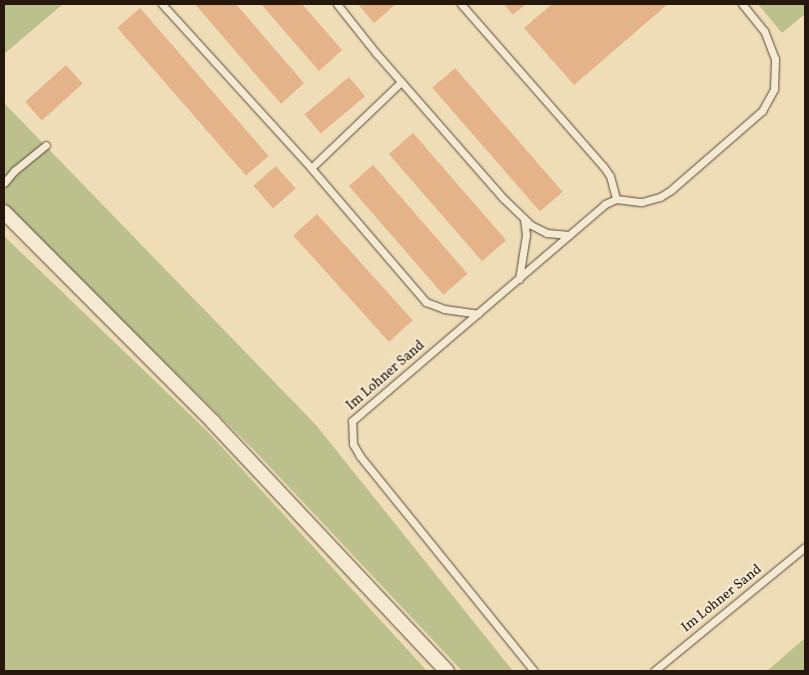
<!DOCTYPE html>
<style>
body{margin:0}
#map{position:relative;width:809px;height:675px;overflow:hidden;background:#efddb8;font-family:Vollkorn,serif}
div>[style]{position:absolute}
.green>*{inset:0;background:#bbc08d}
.building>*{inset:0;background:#e5b38a;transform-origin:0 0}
.roads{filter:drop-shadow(0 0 1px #584837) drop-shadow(0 0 1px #584837)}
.lane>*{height:7px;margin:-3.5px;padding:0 3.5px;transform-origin:3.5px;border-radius:3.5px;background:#f5e9d1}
.street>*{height:14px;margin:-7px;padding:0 7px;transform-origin:7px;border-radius:7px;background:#f5e9d1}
span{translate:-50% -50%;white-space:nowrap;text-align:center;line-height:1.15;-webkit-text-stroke:4px #f5e9d1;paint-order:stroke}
.street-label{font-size:14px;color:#25170c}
.frame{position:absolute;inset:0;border:5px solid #25170c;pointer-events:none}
</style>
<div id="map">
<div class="green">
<div style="clip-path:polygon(4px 4px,63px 4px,4px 54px)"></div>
<div style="clip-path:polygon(758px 4px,805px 4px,805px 14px,782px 33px)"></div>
<div style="clip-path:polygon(4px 103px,316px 425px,513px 671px,462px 671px,254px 450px,4px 204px)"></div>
<div style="clip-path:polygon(4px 236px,208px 432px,427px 671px,4px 671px)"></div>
<div style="clip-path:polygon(805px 638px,805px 671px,767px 671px)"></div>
</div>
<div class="building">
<div style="clip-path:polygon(195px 4px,236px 4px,304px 83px,281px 104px)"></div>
<div style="clip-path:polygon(261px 4px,302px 4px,342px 50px,319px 71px)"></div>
<div style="clip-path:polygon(358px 4px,396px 4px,374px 23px)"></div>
<div style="clip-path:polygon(504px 4px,526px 4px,513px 15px)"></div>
<div style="clip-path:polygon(552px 4px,668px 4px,574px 85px,524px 28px)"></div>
<div style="left:140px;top:8px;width:196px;height:30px;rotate:49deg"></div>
<div style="left:66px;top:65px;width:25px;height:55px;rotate:48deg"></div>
<div style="left:455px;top:68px;width:164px;height:30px;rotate:49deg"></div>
<div style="left:349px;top:77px;width:25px;height:58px;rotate:50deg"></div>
<div style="left:413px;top:133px;width:142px;height:32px;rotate:49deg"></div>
<div style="left:373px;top:165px;width:144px;height:32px;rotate:49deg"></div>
<div style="left:276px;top:166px;width:30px;height:30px;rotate:49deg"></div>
<div style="left:317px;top:214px;width:143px;height:32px;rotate:48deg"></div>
</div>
<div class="roads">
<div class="lane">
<div style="left:162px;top:4px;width:222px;rotate:47.7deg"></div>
<div style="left:337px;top:4px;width:63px;rotate:51.5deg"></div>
<div style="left:376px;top:53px;width:194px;rotate:48.8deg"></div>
<div style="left:504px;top:199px;width:37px;rotate:44deg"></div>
<div style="left:531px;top:225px;width:18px;rotate:27deg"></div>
<div style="left:547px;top:233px;width:22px;rotate:5deg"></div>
<div style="left:461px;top:4px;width:215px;rotate:48.8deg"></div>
<div style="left:603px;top:166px;width:12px;rotate:55deg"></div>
<div style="left:610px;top:176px;width:24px;rotate:75deg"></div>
<div style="left:401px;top:82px;width:124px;rotate:136.3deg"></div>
<div style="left:311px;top:168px;width:177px;rotate:49.4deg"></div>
<div style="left:426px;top:302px;width:19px;rotate:21deg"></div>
<div style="left:444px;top:309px;width:34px;rotate:8deg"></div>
<div style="left:4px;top:183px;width:16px;rotate:-50deg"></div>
<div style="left:14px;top:171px;width:41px;rotate:-39.1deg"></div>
<div style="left:519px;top:279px;width:45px;rotate:-81deg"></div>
<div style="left:526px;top:235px;width:16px;rotate:-97deg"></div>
<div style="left:534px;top:671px;width:277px;rotate:-129deg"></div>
<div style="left:360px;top:456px;width:14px;rotate:-120deg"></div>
<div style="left:353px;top:444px;width:23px;rotate:-92deg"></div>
<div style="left:352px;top:421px;width:333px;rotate:-40.6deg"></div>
<div style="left:605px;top:204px;width:12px;rotate:-24deg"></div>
<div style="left:616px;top:199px;width:26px;rotate:7deg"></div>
<div style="left:642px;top:202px;width:19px;rotate:-16deg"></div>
<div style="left:660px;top:197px;width:13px;rotate:-32deg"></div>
<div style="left:671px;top:190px;width:121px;rotate:-41deg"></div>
<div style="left:762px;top:111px;width:25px;rotate:-61deg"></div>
<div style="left:774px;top:89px;width:30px;rotate:-88deg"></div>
<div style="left:775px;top:59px;width:30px;rotate:-111deg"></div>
<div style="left:764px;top:31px;width:35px;rotate:-129deg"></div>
<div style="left:654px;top:671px;width:195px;rotate:-39.4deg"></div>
</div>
<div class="street">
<div style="left:4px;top:212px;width:296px;rotate:45.1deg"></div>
<div style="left:213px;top:422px;width:342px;rotate:46.8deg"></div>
</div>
</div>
<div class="street-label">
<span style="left:386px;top:376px;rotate:-41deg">Im Lohner Sand</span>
<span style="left:722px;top:599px;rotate:-39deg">Im Lohner Sand</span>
</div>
<div class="frame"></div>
</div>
